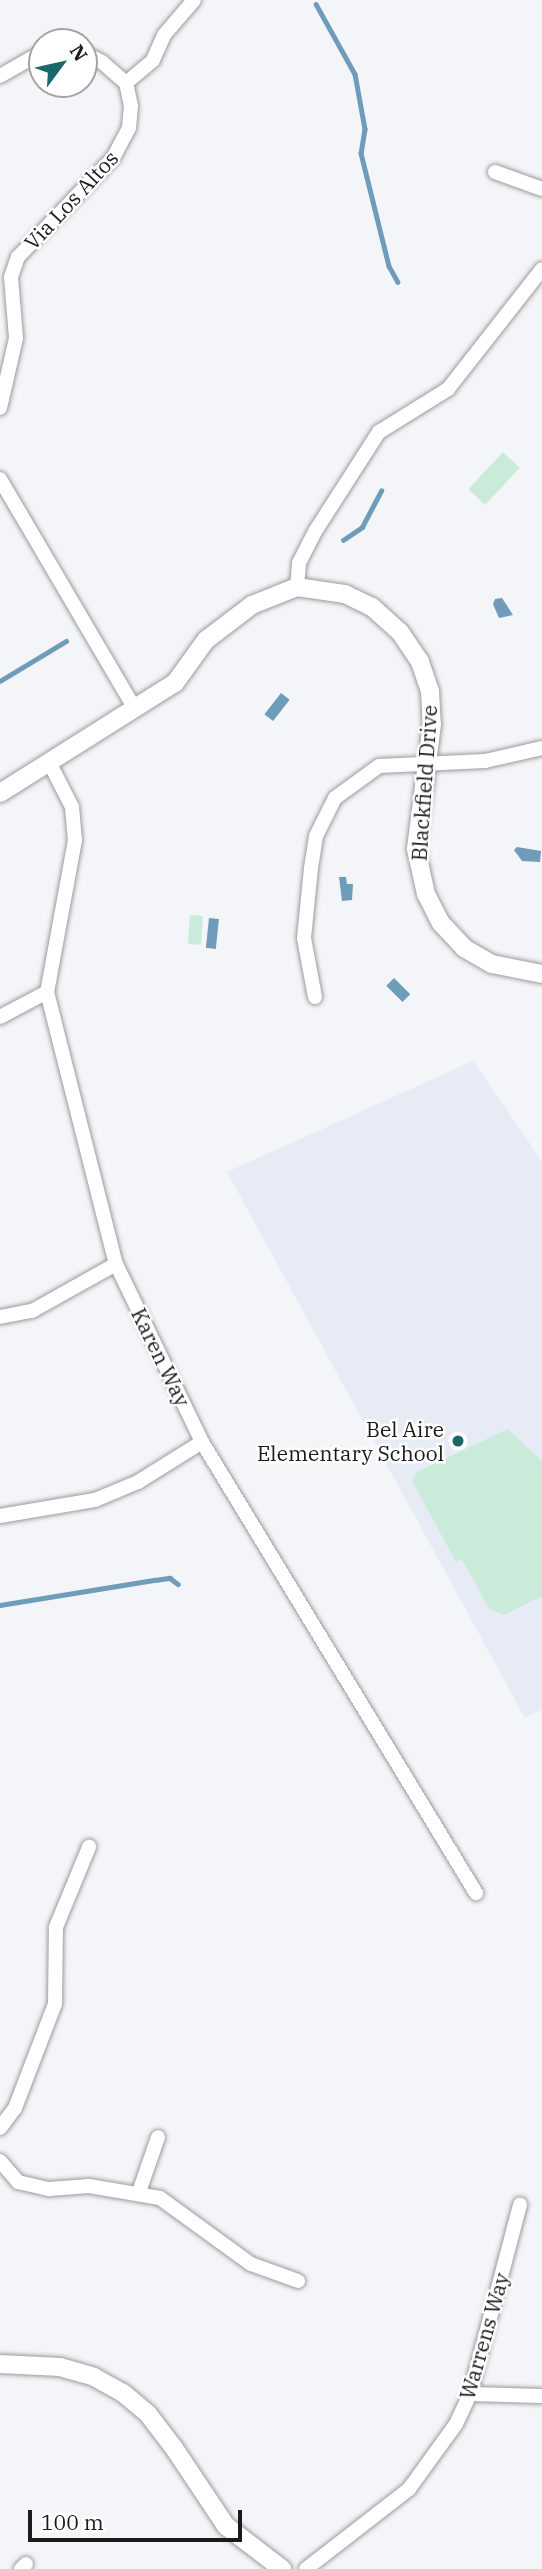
<!DOCTYPE html>
<style>
body{margin:0}
#map{position:relative;width:542px;height:2569px;overflow:hidden;background:#f4f5f8;font-family:"IBM Plex Serif",serif}
div>[style]{position:absolute}
.built>*{inset:0;background:#e7ebf5}
.green>*{inset:0;background:#caebd9;transform-origin:0 0}
.water>*{inset:0;background:#6f9cbb;transform-origin:0 0}
.stream>*{height:4.5px;margin:-2.25px;padding:0 2.25px;transform-origin:2.25px;border-radius:2.25px;background:#6f9cbb}
.roads{filter:drop-shadow(0 0 2px #9b9c9e) drop-shadow(0 0 2px #9b9c9e)}
.minor>*{height:14px;margin:-7px;padding:0 7px;transform-origin:7px;border-radius:7px;background:#fff}
.tertiary>*{height:18px;margin:-9px;padding:0 9px;transform-origin:9px;border-radius:9px;background:#fff}
.dots>*{width:19px;height:19px;translate:-50% -50%;box-sizing:border-box;border:4px solid #fff;border-radius:50%}
span{translate:-50% -50%;white-space:nowrap;text-align:center;line-height:1.15;-webkit-text-stroke:5px #fff;paint-order:stroke}
.street-label{font-size:21px;color:#1b1b1c}
.poi-label{font-size:21px;color:#1b1b1c}
.right{translate:-100% -50%;text-align:right}
.north{position:absolute;left:28px;top:28px;width:70px;height:70px;box-sizing:border-box;background:#fff;border:2px solid #a4a4a4;border-radius:50%;rotate:57deg;font-size:19px;font-weight:700;line-height:28px;text-align:center;color:#1b1b1c}
.north::after{content:'';display:block;margin:auto;width:24px;height:32px;background:#1a686c;clip-path:polygon(50% 0,100% 100%,50% 72%,0 100%)}
.scale{position:absolute;left:28px;top:2510px;width:214px;height:32px;box-sizing:border-box;border:4px solid #1b1b1c;border-top:0;padding-left:9px;font-size:21px;line-height:24px;white-space:nowrap;color:#1b1b1c;-webkit-text-stroke:5px #fff;paint-order:stroke}
</style>
<div id="map">
<div class="built">
<div style="clip-path:polygon(473px 1061px,542px 1161px,542px 1710px,525px 1718px,227px 1172px)"></div>
</div>
<div class="green">
<div style="left:503px;top:452px;width:23px;height:51px;rotate:43deg"></div>
<div style="left:190px;top:915px;width:13px;height:29px;rotate:4deg"></div>
<div style="clip-path:polygon(508px 1429px,542px 1461px,542px 1596px,504px 1615px,489px 1609px,462px 1559px,456px 1562px,412px 1481px,417px 1472px)"></div>
</div>
<div class="water">
<div style="clip-path:polygon(495px 599px,502px 598px,513px 615px,499px 618px,493px 604px)"></div>
<div style="left:281px;top:693px;width:11px;height:27px;rotate:38deg"></div>
<div style="clip-path:polygon(517px 847px,541px 851px,540px 862px,522px 861px,514px 850px)"></div>
<div style="clip-path:polygon(339px 877px,346px 877px,347px 884px,353px 884px,352px 900px,342px 901px)"></div>
<div style="left:209px;top:918px;width:10px;height:30px;rotate:6deg"></div>
<div style="left:394px;top:978px;width:23px;height:11px;rotate:45deg"></div>
</div>
<div class="stream">
<div style="left:316px;top:4px;width:80px;rotate:60.9deg"></div>
<div style="left:355px;top:74px;width:56px;rotate:79.7deg"></div>
<div style="left:365px;top:129px;width:24px;rotate:99deg"></div>
<div style="left:361px;top:153px;width:116px;rotate:76.1deg"></div>
<div style="left:389px;top:266px;width:18px;rotate:61deg"></div>
<div style="left:343px;top:540px;width:23px;rotate:-34deg"></div>
<div style="left:362px;top:527px;width:41px;rotate:-62.2deg"></div>
<div style="left:0;top:681px;width:77px;rotate:-31.2deg"></div>
<div style="left:0;top:1605px;width:157px;rotate:-9.2deg"></div>
<div style="left:155px;top:1580px;width:15px;rotate:-8deg"></div>
<div style="left:170px;top:1578px;width:10px;rotate:37deg"></div>
</div>
<div class="roads">
<div class="minor">
<div style="left:0;top:76px;width:48px;rotate:-29.7deg"></div>
<div style="left:126px;top:83px;width:35px;rotate:-40deg"></div>
<div style="left:153px;top:60px;width:27px;rotate:-66deg"></div>
<div style="left:164px;top:35px;width:46px;rotate:-49.4deg"></div>
<div style="left:495px;top:172px;width:50px;rotate:19.9deg"></div>
<div style="left:0;top:408px;width:72px;rotate:-77.1deg"></div>
<div style="left:16px;top:338px;width:61px;rotate:-94.7deg"></div>
<div style="left:11px;top:277px;width:21px;rotate:-71deg"></div>
<div style="left:18px;top:257px;width:137px;rotate:-46.2deg"></div>
<div style="left:113px;top:158px;width:34px;rotate:-62deg"></div>
<div style="left:129px;top:128px;width:22px;rotate:-85deg"></div>
<div style="left:131px;top:106px;width:24px;rotate:-102deg"></div>
<div style="left:126px;top:83px;width:32px;rotate:-139deg"></div>
<div style="left:102px;top:62px;width:20px;rotate:-153deg"></div>
<div style="left:0;top:479px;width:267px;rotate:59.6deg"></div>
<div style="left:297px;top:587px;width:24px;rotate:-85deg"></div>
<div style="left:299px;top:563px;width:37px;rotate:-63deg"></div>
<div style="left:316px;top:530px;width:117px;rotate:-57.3deg"></div>
<div style="left:379px;top:432px;width:81px;rotate:-31.9deg"></div>
<div style="left:448px;top:389px;width:152px;rotate:-51.9deg"></div>
<div style="left:49px;top:762px;width:51px;rotate:62.9deg"></div>
<div style="left:72px;top:807px;width:33px;rotate:85deg"></div>
<div style="left:75px;top:840px;width:155px;rotate:100.4deg"></div>
<div style="left:47px;top:992px;width:281px;rotate:75.8deg"></div>
<div style="left:116px;top:1264px;width:198px;rotate:64.2deg"></div>
<div style="left:202px;top:1442px;width:528px;rotate:58.72deg"></div>
<div style="left:315px;top:997px;width:60px;rotate:-100.6deg"></div>
<div style="left:304px;top:938px;width:70px;rotate:-84.3deg"></div>
<div style="left:311px;top:868px;width:32px;rotate:-81deg"></div>
<div style="left:316px;top:836px;width:42px;rotate:-63.4deg"></div>
<div style="left:335px;top:798px;width:54px;rotate:-36deg"></div>
<div style="left:379px;top:766px;width:106px;rotate:-2.7deg"></div>
<div style="left:485px;top:761px;width:58px;rotate:-12.8deg"></div>
<div style="left:0;top:1017px;width:53px;rotate:-28deg"></div>
<div style="left:0;top:1317px;width:33px;rotate:-11deg"></div>
<div style="left:32px;top:1311px;width:96px;rotate:-29.2deg"></div>
<div style="left:0;top:1516px;width:96px;rotate:-9.6deg"></div>
<div style="left:95px;top:1500px;width:47px;rotate:-22.7deg"></div>
<div style="left:138px;top:1482px;width:75px;rotate:-32deg"></div>
<div style="left:0;top:2128px;width:25px;rotate:-53deg"></div>
<div style="left:15px;top:2108px;width:111px;rotate:-69deg"></div>
<div style="left:55px;top:2004px;width:77px;rotate:-89.3deg"></div>
<div style="left:56px;top:1927px;width:87px;rotate:-67.6deg"></div>
<div style="left:0;top:2161px;width:28px;rotate:49deg"></div>
<div style="left:18px;top:2182px;width:32px;rotate:13deg"></div>
<div style="left:49px;top:2189px;width:40px;rotate:-4.3deg"></div>
<div style="left:89px;top:2186px;width:72px;rotate:9.6deg"></div>
<div style="left:160px;top:2198px;width:112px;rotate:36deg"></div>
<div style="left:251px;top:2264px;width:50px;rotate:19.9deg"></div>
<div style="left:139px;top:2192px;width:58px;rotate:-70.9deg"></div>
<div style="left:470px;top:2394px;width:72px;rotate:1.6deg"></div>
<div style="left:21px;top:2569px;width:7px;rotate:-45deg"></div>
<div style="left:306px;top:2569px;width:130px;rotate:-37.8deg"></div>
<div style="left:409px;top:2489px;width:80px;rotate:-54.1deg"></div>
<div style="left:456px;top:2424px;width:33px;rotate:-65deg"></div>
<div style="left:470px;top:2394px;width:196px;rotate:-75.2deg"></div>
</div>
<div class="tertiary">
<div style="left:0;top:793px;width:207px;rotate:-32.2deg"></div>
<div style="left:175px;top:683px;width:53px;rotate:-54.2deg"></div>
<div style="left:206px;top:640px;width:58px;rotate:-37.3deg"></div>
<div style="left:252px;top:605px;width:48px;rotate:-21.8deg"></div>
<div style="left:297px;top:587px;width:49px;rotate:8.3deg"></div>
<div style="left:345px;top:594px;width:30px;rotate:26deg"></div>
<div style="left:372px;top:607px;width:38px;rotate:42deg"></div>
<div style="left:400px;top:632px;width:36px;rotate:56deg"></div>
<div style="left:420px;top:662px;width:31px;rotate:71deg"></div>
<div style="left:430px;top:691px;width:33px;rotate:87deg"></div>
<div style="left:432px;top:724px;width:126px;rotate:97.3deg"></div>
<div style="left:416px;top:849px;width:46px;rotate:77.5deg"></div>
<div style="left:426px;top:894px;width:33px;rotate:63deg"></div>
<div style="left:441px;top:923px;width:34px;rotate:47deg"></div>
<div style="left:464px;top:948px;width:32px;rotate:30deg"></div>
<div style="left:492px;top:964px;width:51px;rotate:11.3deg"></div>
<div style="left:0;top:2364px;width:60px;rotate:2.9deg"></div>
<div style="left:60px;top:2367px;width:35px;rotate:16deg"></div>
<div style="left:94px;top:2377px;width:33px;rotate:29deg"></div>
<div style="left:123px;top:2393px;width:33px;rotate:40deg"></div>
<div style="left:148px;top:2414px;width:43px;rotate:52.6deg"></div>
<div style="left:174px;top:2448px;width:94px;rotate:56.3deg"></div>
<div style="left:226px;top:2526px;width:71px;rotate:37.5deg"></div>
</div>
</div>
<div class="dots">
<div style="left:458px;top:1441px;background:#1a686c"></div>
</div>
<div class="street-label">
<span style="left:71px;top:200px;rotate:-47deg">Via Los Altos</span>
<span style="left:424px;top:783px;rotate:-86deg">Blackfield Drive</span>
<span style="left:161px;top:1357px;rotate:64deg">Karen Way</span>
<span style="left:484px;top:2336px;rotate:-74deg">Warrens Way</span>
</div>
<div class="poi-label">
<span class="right" style="left:444px;top:1441px">Bel Aire<br>Elementary School</span>
</div>
<div class="north">N</div>
<div class="scale">100 m</div>
</div>
